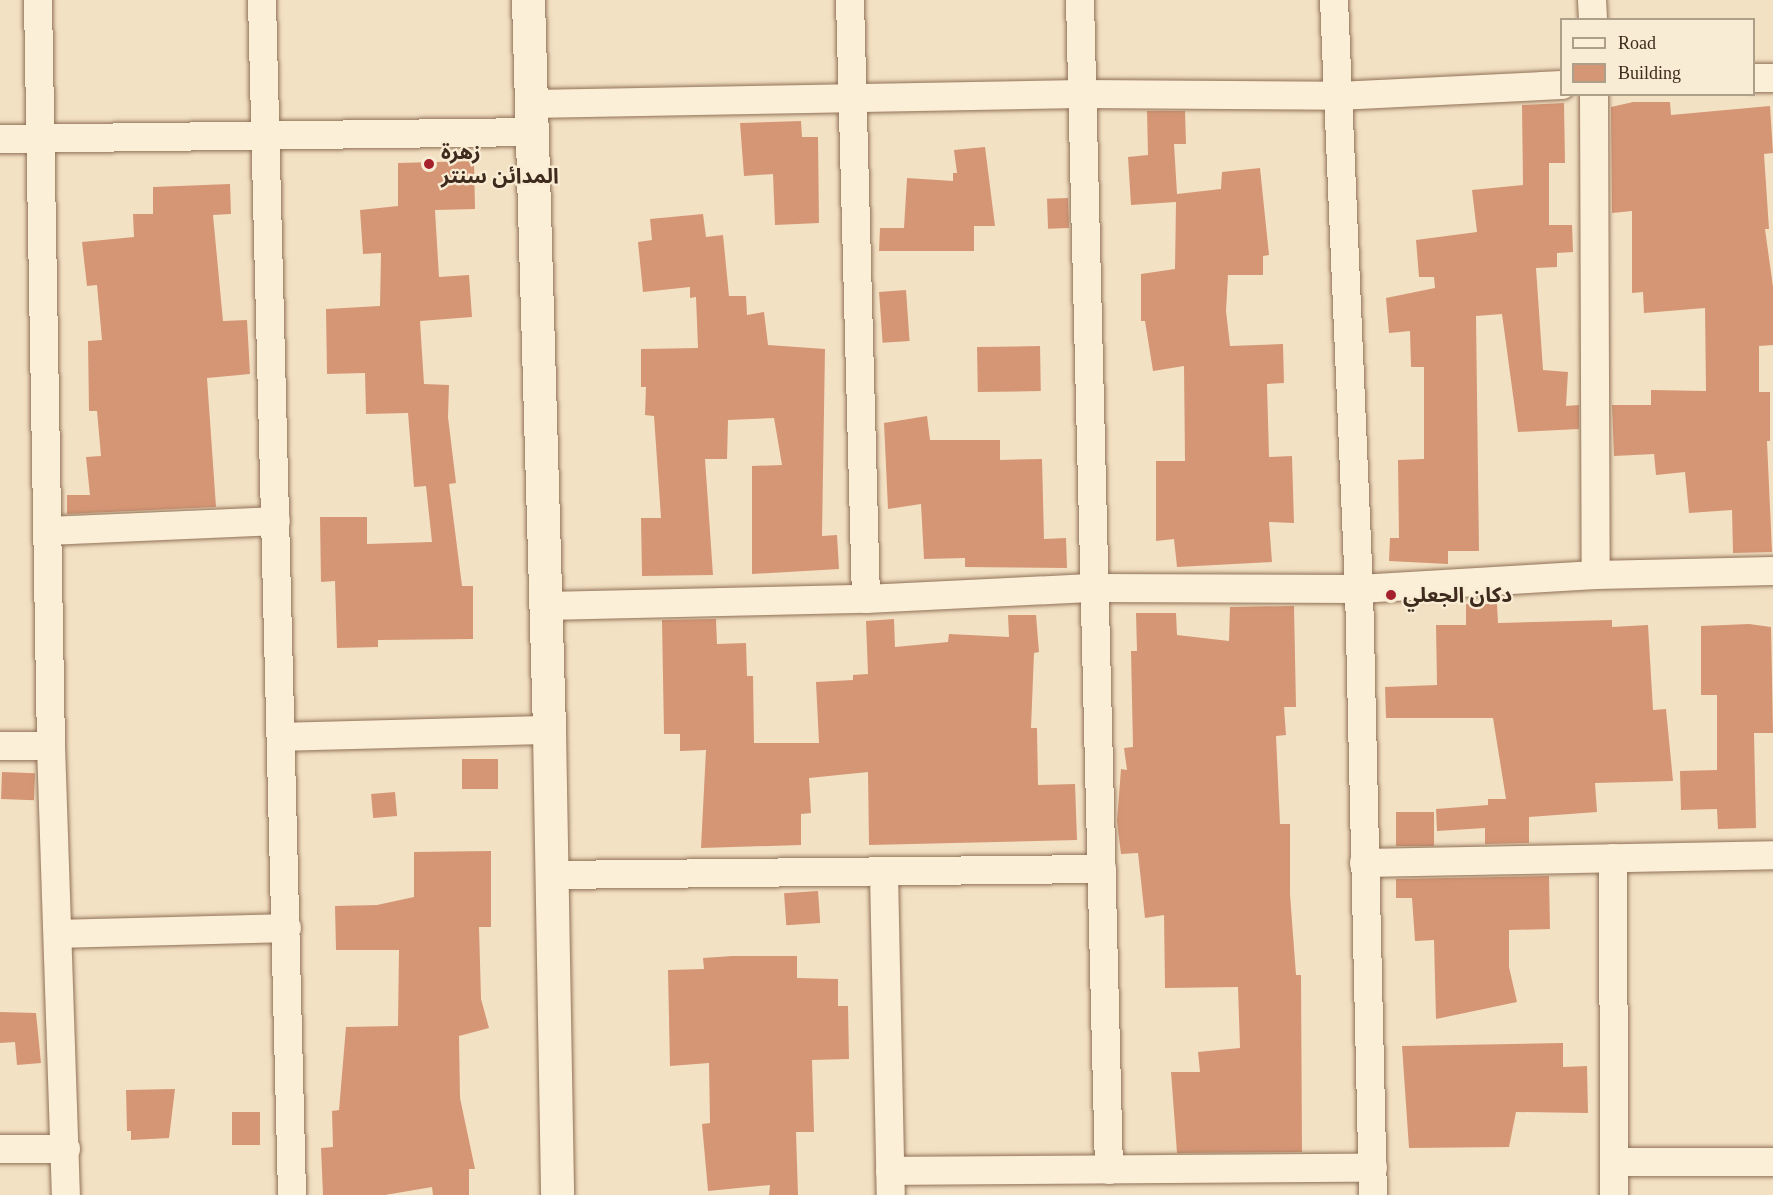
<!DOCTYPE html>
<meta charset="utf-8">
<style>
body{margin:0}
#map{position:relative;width:1773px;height:1195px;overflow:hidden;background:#f3e1c3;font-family:"Times New Roman","Noto Sans Arabic",serif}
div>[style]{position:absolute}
.building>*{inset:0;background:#d59675;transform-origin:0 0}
.roads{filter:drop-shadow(0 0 2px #907157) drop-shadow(0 0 2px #907157)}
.minor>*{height:28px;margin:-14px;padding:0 14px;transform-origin:14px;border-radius:14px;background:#fcefd8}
.tertiary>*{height:33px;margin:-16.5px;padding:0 16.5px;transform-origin:16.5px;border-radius:16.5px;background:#fcefd8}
.dots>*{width:16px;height:16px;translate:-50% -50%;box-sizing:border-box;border:3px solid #f9ecd4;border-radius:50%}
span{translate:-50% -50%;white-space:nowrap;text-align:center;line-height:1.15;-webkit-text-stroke:4.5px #f9ecd4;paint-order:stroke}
.poi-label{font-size:21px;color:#3e2b1d;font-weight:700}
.left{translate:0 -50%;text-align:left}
.legend{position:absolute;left:1560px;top:18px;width:195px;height:78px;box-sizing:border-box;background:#f9ecd4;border:2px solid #ae9f8b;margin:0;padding:8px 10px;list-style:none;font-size:18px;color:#3e2b1d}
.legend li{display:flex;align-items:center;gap:12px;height:30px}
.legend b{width:30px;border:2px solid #ae9f8b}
</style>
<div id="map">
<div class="building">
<div style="clip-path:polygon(1633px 102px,1670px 102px,1671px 115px,1770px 106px,1773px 153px,1764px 154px,1769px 229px,1765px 229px,1773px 287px,1773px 345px,1759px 346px,1759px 392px,1770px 392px,1770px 441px,1767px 441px,1772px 552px,1733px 553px,1732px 510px,1689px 513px,1685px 472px,1656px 475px,1654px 454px,1614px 456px,1612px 405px,1651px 405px,1651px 390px,1706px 391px,1705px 308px,1644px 313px,1643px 292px,1632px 293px,1632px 211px,1612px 213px,1611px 107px)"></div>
<div style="clip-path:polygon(1564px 103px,1565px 163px,1549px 163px,1549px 225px,1572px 225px,1573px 252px,1557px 253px,1557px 267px,1536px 268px,1543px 370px,1568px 372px,1566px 406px,1579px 405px,1579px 429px,1518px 432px,1502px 314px,1476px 316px,1479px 551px,1448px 551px,1448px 564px,1389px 561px,1390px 538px,1399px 538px,1398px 460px,1424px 459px,1424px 367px,1411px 367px,1410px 331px,1389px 333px,1386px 298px,1435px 288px,1434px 277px,1419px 277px,1416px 240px,1477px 232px,1472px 190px,1523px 185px,1522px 105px)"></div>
<div style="clip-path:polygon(1147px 111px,1185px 111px,1186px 144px,1174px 144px,1177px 194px,1221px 189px,1222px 172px,1260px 168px,1269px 255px,1263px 256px,1263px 275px,1228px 275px,1226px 311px,1230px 346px,1283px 344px,1284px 383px,1267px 384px,1269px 457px,1292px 456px,1294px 523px,1269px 522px,1272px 562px,1177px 567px,1174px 539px,1156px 541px,1156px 461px,1185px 461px,1184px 366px,1153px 371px,1145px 321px,1141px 321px,1141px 274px,1175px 269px,1176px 202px,1131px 205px,1128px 157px,1148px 155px)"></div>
<div style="clip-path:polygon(801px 121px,802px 137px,818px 137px,819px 223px,775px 225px,773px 174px,744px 176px,740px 123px)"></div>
<div style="clip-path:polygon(985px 147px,995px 226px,974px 226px,974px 251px,879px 251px,880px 228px,904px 228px,907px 178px,953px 181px,953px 173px,957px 173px,954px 150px)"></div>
<div style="clip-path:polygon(474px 161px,475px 209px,435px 210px,439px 277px,469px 275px,472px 317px,420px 321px,424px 384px,449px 385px,448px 417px,456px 483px,449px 484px,462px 586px,473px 586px,473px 639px,378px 640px,378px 647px,337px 648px,335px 581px,321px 582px,320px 517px,367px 517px,367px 544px,432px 542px,426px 486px,414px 487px,408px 413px,366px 414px,365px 373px,327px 374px,326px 309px,380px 306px,381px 253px,363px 254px,360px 210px,398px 206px,398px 163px)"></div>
<div style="clip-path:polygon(230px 184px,231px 214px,213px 215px,223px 321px,247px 320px,250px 374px,207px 378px,216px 507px,67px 514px,67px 495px,90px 495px,86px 457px,101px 456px,97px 411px,89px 411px,88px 341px,102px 340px,97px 285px,87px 286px,82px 242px,134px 237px,133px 214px,153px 214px,153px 187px)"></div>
<div style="left:1068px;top:198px;width:30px;height:21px;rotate:88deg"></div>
<div style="clip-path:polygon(703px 214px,706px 237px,723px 235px,729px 296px,746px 296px,747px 315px,764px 312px,768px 345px,825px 349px,822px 536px,837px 535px,839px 569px,752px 574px,752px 466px,782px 465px,774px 418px,728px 420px,727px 459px,705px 459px,713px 575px,642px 576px,641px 518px,661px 518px,654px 416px,645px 415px,646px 387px,641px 387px,641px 349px,698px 348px,696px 297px,690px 298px,690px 287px,643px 292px,638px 242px,652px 240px,650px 219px)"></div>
<div style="left:906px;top:290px;width:51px;height:27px;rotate:86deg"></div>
<div style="left:1040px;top:346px;width:45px;height:63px;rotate:89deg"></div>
<div style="clip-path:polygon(927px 416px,930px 440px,1000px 440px,1000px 460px,1042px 459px,1044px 539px,1066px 538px,1067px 568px,965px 567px,965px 558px,924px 559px,921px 504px,888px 509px,884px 423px)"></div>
<div style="clip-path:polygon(1466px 604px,1497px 604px,1498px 623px,1612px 620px,1612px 627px,1648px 625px,1653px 710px,1666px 709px,1673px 781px,1595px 783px,1597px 812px,1529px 817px,1529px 843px,1485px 844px,1485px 828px,1437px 831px,1436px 809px,1488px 805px,1488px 799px,1506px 799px,1493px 718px,1386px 718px,1385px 687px,1437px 685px,1436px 625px,1466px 625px)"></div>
<div style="clip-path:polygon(1294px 606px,1296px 707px,1284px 707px,1286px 735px,1276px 736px,1280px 824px,1290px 824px,1290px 894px,1296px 975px,1301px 975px,1302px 1152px,1177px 1153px,1171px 1072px,1200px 1072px,1198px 1052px,1240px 1048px,1238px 987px,1165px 988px,1164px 915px,1145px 918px,1138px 853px,1121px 854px,1117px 821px,1121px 769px,1127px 770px,1124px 748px,1133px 747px,1131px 651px,1137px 651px,1136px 613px,1176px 613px,1177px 635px,1229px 641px,1230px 607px)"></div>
<div style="clip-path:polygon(1008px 615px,1036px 615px,1039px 652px,1034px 653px,1031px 728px,1037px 728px,1038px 785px,1075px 784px,1077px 840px,869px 845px,868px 772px,809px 778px,811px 813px,801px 814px,801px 845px,701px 848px,706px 750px,680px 751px,680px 734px,664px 734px,662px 620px,716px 619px,717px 644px,746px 643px,747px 676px,753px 676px,754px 743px,819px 743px,816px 682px,853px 680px,853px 675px,868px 674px,866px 621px,894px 619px,895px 647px,948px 642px,949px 634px,1009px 637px)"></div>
<div style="clip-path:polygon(1749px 624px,1771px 627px,1773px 733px,1754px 733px,1756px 828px,1718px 829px,1717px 809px,1681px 810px,1680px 771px,1717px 770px,1717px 695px,1701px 695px,1701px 626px)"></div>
<div style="left:462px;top:759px;width:36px;height:30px"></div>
<div style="left:2px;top:772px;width:33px;height:27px;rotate:2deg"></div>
<div style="left:395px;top:792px;width:24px;height:24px;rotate:85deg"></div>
<div style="left:1396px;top:812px;width:38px;height:34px"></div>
<div style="clip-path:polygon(491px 851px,491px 927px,479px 927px,481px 999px,489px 1028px,459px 1036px,460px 1098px,475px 1169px,469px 1169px,469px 1195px,433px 1195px,432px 1187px,385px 1195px,323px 1195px,321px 1148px,333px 1147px,332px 1111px,339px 1110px,346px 1027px,398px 1026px,399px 950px,336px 950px,335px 906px,377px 905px,414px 897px,414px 852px)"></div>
<div style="clip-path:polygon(1549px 876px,1550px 929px,1509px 930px,1509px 967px,1517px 1002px,1436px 1019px,1434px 940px,1415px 941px,1412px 898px,1396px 898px,1396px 879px)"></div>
<div style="left:818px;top:891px;width:32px;height:34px;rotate:86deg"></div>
<div style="clip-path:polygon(732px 956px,797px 956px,797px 978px,838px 979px,838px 1006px,848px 1006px,849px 1059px,812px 1060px,814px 1132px,796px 1132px,798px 1195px,769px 1195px,770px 1185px,708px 1191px,702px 1124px,710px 1123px,709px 1063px,670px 1066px,668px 970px,704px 969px,703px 958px)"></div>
<div style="clip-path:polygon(0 1012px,36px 1013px,41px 1063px,17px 1065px,15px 1042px,0 1043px)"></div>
<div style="clip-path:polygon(1563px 1043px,1563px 1067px,1587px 1066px,1588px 1113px,1516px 1112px,1509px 1147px,1409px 1148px,1402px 1046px)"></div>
<div style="clip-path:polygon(175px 1089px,169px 1138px,131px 1140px,131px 1131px,127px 1131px,126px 1090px)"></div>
<div style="left:232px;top:1112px;width:28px;height:33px"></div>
</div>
<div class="roads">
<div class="minor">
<div style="left:38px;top:0;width:746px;rotate:89deg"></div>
<div style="left:51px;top:746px;width:449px;rotate:88.1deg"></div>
<div style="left:262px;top:0;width:1195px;rotate:88.56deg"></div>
<div style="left:850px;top:0;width:599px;rotate:88.47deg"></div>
<div style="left:1080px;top:0;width:1170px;rotate:88.58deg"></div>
<div style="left:1334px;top:0;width:590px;rotate:87.57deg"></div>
<div style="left:1359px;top:589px;width:606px;rotate:88.68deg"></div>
<div style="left:1592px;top:0;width:20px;rotate:87deg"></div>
<div style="left:1754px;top:78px;width:19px"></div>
<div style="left:1594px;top:94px;width:481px;rotate:89.8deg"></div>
<div style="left:531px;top:104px;width:551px;rotate:-1.04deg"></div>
<div style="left:1082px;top:94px;width:256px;rotate:0.4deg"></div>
<div style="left:1338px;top:96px;width:224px;rotate:-2.8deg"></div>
<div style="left:0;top:139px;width:533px;rotate:-0.75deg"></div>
<div style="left:50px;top:531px;width:226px;rotate:-2.5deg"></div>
<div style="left:546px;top:606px;width:320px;rotate:-1.3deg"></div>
<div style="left:866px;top:599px;width:229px;rotate:-2.8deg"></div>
<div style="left:1095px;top:588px;width:264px;rotate:0.2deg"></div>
<div style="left:1359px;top:589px;width:237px;rotate:-3.4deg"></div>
<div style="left:1596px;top:575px;width:177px;rotate:-1.3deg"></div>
<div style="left:281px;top:737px;width:268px;rotate:-1.5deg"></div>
<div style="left:0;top:746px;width:51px"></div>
<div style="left:1613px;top:858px;width:337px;rotate:89.8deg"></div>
<div style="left:1364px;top:863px;width:409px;rotate:-1.1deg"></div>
<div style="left:884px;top:873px;width:322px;rotate:88.8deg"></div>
<div style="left:552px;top:875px;width:550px;rotate:-0.63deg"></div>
<div style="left:59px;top:934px;width:228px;rotate:-1.5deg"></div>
<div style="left:0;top:1149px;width:66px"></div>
<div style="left:1614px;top:1162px;width:159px"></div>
<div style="left:890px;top:1171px;width:483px;rotate:-0.4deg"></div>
</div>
<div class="tertiary">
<div style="left:528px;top:0;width:730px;rotate:88.35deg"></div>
<div style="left:549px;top:730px;width:465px;rotate:89deg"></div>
</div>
</div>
<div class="dots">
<div style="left:429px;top:164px;background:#a6202b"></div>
<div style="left:1391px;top:595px;background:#a6202b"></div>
</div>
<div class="poi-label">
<span class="left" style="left:441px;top:164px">زهرة<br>المدائن سنتر</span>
<span class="left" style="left:1403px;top:595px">دكان الجعلي</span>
</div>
<ul class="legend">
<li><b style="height:8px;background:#fcefd8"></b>Road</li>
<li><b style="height:16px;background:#d59675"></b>Building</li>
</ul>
</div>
